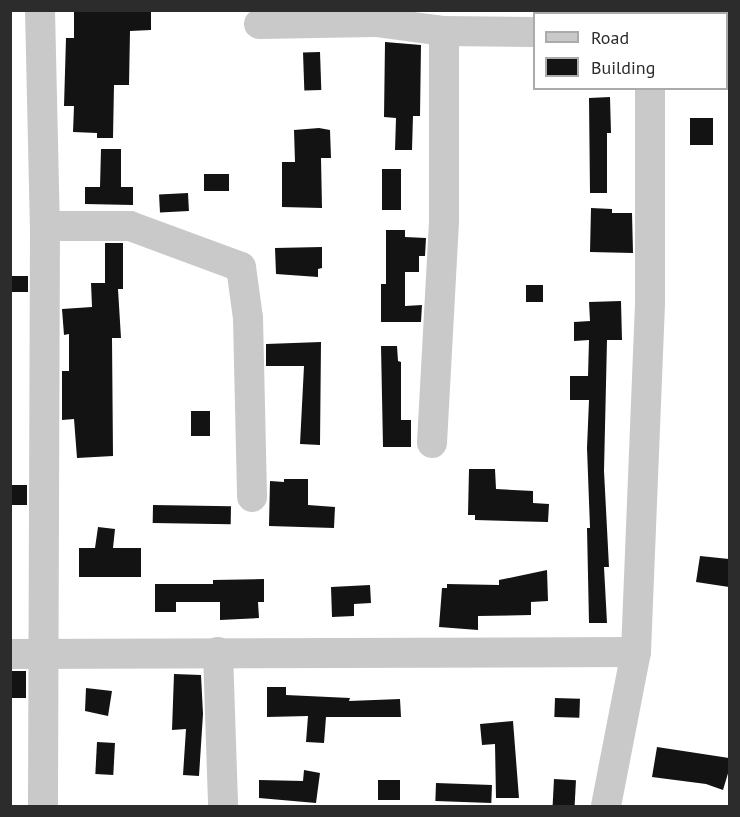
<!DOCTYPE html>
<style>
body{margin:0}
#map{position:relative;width:740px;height:817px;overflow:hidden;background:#fff;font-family:"PT Sans",sans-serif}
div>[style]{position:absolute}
.building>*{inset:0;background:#131313;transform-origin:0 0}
.minor>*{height:30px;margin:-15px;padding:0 15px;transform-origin:15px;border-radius:15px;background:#c9c9c9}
span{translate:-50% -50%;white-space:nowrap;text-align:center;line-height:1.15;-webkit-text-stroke:6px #fff;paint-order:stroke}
.frame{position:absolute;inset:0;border:12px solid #2c2c2c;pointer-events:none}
.legend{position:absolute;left:533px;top:12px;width:195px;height:78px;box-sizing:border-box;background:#fff;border:2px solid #ababab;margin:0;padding:8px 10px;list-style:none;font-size:18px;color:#2c2c2c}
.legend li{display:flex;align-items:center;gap:12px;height:30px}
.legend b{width:30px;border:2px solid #ababab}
</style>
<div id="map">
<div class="building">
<div style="clip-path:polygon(74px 10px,151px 10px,151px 30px,130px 31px,129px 85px,114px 85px,113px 138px,97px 138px,97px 133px,73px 132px,74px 106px,64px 106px,66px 38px,74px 38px)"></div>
<div style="clip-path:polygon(385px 42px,421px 45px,420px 116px,413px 116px,412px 150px,395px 150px,396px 118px,384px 117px)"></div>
<div style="left:320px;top:52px;width:38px;height:17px;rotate:88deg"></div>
<div style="clip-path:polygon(610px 97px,611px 133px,607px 133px,607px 193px,590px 193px,589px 98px)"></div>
<div style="left:690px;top:118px;width:23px;height:27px"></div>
<div style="clip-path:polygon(319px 128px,330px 130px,331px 158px,321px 158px,322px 208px,282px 207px,282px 162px,295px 162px,294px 130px)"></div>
<div style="clip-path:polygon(101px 149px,121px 149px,121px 187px,133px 187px,133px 205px,85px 204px,85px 187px,100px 187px)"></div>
<div style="left:382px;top:169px;width:19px;height:41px"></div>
<div style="left:204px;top:174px;width:25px;height:17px"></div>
<div style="left:188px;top:193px;width:18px;height:29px;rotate:87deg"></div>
<div style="clip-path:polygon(591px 208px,612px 209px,612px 213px,632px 213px,633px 253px,590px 252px)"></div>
<div style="clip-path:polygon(386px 230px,405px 230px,405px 237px,426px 238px,425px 256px,419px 256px,419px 272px,405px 272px,405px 306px,422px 305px,421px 322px,381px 322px,381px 284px,386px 284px)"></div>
<div style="clip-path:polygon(105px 243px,123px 243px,123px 289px,118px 289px,121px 338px,112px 338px,113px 456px,77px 458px,74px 419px,62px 420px,62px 371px,69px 371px,69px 334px,64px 335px,62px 309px,92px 307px,91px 283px,105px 283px)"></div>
<div style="clip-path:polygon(322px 247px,322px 268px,318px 269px,318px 277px,276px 274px,275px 248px)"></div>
<div style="left:10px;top:276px;width:18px;height:16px"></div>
<div style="left:526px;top:285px;width:17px;height:17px"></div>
<div style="clip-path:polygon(621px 301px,622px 340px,607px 340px,604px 471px,609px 567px,604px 567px,607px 623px,589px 623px,587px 528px,590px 528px,587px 448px,589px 400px,570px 400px,570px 376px,588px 376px,589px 340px,574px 341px,574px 322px,590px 321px,589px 302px)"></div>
<div style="clip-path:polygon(321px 342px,320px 445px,300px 444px,304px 366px,266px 366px,266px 344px)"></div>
<div style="clip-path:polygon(381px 346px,397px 346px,398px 361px,401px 362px,401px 420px,411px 420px,411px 447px,383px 447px)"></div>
<div style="left:191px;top:411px;width:19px;height:25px"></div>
<div style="clip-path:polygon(469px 469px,495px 469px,496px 489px,533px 491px,533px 503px,549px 504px,548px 522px,475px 520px,475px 515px,468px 515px)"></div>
<div style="clip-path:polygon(284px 479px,308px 479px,308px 505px,335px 507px,334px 528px,269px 526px,270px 481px,284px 482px)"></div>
<div style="left:10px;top:485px;width:17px;height:20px"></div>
<div style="left:153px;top:505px;width:78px;height:18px;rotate:1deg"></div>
<div style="clip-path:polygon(98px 527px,115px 529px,113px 548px,141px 548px,141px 577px,79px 577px,79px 548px,95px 548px)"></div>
<div style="clip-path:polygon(700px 556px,729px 559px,729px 587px,696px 582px)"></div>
<div style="clip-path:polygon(547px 570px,548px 601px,531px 602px,531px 615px,478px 616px,478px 630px,439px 627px,442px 588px,447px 588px,447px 584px,499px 585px,499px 580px)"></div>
<div style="clip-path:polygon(264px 579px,264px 602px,258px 602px,259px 618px,220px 620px,220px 602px,176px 602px,176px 612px,155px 612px,155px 584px,213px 584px,213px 580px)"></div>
<div style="clip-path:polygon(370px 585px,371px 603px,354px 604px,354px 616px,332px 617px,331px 587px)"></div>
<div style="left:12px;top:671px;width:14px;height:27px"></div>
<div style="clip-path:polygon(174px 674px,201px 675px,203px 714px,199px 776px,183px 775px,186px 729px,172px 730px)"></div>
<div style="clip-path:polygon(267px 687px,286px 687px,286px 695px,350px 698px,349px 701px,400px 699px,401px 717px,326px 717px,324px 743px,306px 742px,308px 716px,267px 717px)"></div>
<div style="clip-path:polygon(86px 688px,112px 691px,108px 716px,85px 711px)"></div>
<div style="left:555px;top:698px;width:25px;height:19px;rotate:2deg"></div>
<div style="clip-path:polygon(513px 721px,519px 798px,496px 798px,495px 744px,482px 745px,480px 724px)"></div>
<div style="left:97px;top:742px;width:18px;height:32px;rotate:3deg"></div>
<div style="clip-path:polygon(657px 747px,729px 758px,729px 770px,723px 790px,706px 784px,652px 777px)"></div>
<div style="clip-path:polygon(304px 770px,320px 773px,316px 803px,259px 798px,259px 780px,303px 781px)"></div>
<div style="left:554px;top:779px;width:22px;height:28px;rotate:3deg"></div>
<div style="left:378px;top:780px;width:22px;height:20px"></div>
<div style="left:436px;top:783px;width:56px;height:18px;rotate:2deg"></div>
</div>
<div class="minor">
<div style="left:40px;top:10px;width:216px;rotate:88.7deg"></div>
<div style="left:45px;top:226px;width:580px;rotate:90.2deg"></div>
<div style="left:649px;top:10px;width:4px;rotate:90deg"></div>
<div style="left:259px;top:24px;width:117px;rotate:-1deg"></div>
<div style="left:376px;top:22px;width:69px;rotate:7.5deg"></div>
<div style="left:444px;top:31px;width:90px;rotate:0.6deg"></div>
<div style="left:45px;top:226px;width:85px"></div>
<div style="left:130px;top:226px;width:118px;rotate:20.3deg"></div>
<div style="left:241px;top:267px;width:51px;rotate:82.2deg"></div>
<div style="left:248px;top:318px;width:179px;rotate:88.7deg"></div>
<div style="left:432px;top:443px;width:222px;rotate:-86.9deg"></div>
<div style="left:444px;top:221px;width:190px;rotate:-90deg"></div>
<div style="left:218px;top:652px;width:154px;rotate:88.1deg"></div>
<div style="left:10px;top:654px;width:626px;rotate:-0.18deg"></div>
<div style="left:606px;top:806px;width:157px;rotate:-79deg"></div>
<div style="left:636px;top:652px;width:351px;rotate:-87.7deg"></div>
<div style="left:650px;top:301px;width:213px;rotate:-90deg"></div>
</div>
<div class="frame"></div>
<ul class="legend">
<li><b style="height:8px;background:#c9c9c9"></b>Road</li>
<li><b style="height:16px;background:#131313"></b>Building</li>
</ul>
</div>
